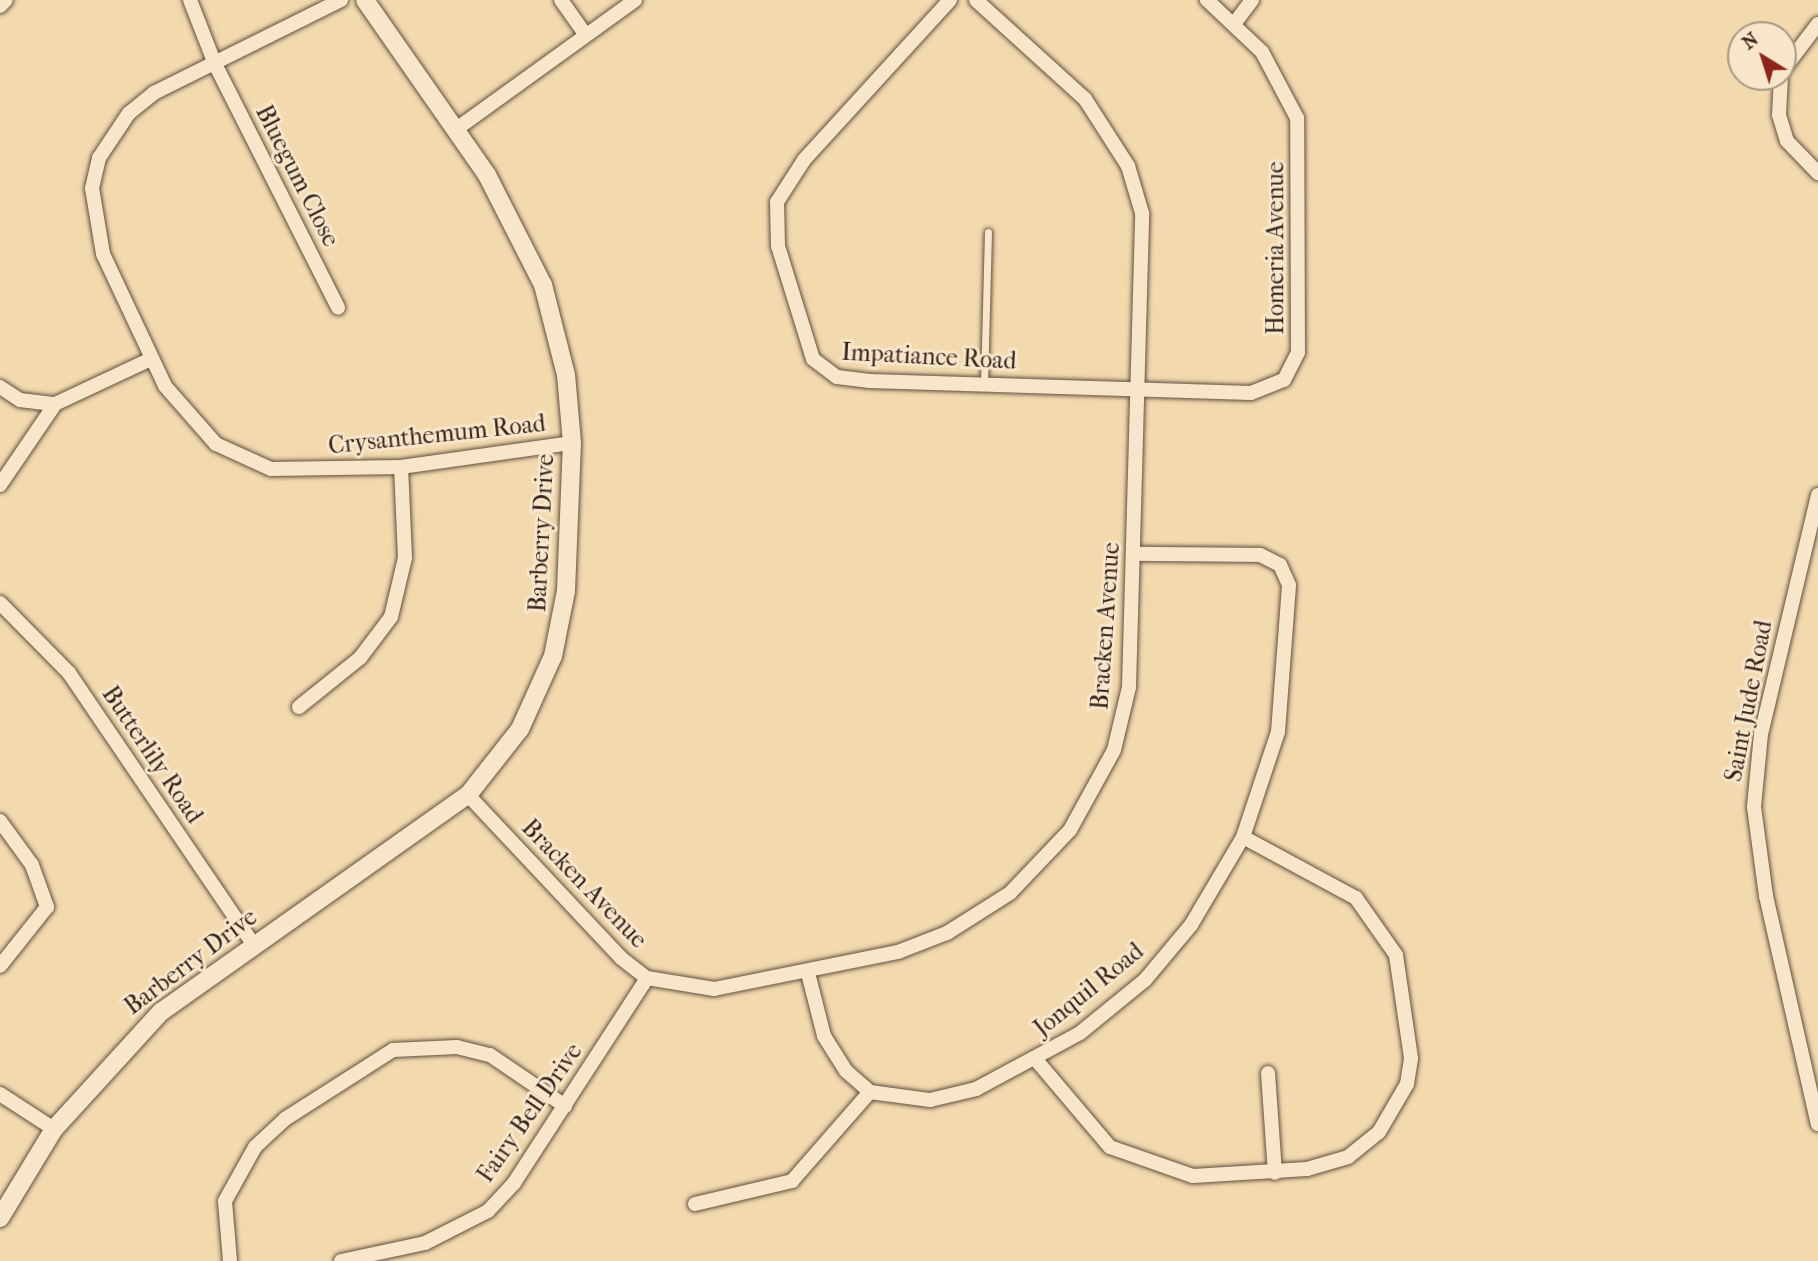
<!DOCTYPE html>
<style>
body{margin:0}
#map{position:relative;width:1818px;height:1261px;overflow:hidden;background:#f2d9ae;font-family:"IM FELL French Canon",serif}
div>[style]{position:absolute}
.roads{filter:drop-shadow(0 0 2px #62503f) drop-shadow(0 0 2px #62503f)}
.service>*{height:7px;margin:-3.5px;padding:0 3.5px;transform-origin:3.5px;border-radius:3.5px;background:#f7e6ca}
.minor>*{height:14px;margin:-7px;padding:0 7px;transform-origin:7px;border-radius:7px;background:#f7e6ca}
.tertiary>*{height:18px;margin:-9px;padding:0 9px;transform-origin:9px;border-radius:9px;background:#f7e6ca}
span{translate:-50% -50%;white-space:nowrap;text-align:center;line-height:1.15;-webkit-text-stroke:6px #f7e6ca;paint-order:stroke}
.street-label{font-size:24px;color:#32221a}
.north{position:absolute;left:1727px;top:21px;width:70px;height:70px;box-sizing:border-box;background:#f7e6ca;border:2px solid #a89884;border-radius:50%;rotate:322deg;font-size:19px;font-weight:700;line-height:28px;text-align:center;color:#32221a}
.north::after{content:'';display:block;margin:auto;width:24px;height:32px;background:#8f2418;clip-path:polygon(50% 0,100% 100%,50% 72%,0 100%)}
</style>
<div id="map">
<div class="roads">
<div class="service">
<div style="left:984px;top:384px;width:152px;rotate:-88.5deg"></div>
</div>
<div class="minor">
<div style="left:190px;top:0;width:69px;rotate:68.7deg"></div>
<div style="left:215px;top:64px;width:273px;rotate:63.2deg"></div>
<div style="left:341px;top:0;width:209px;rotate:153.6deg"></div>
<div style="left:154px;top:93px;width:32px;rotate:141deg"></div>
<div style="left:129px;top:113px;width:54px;rotate:123.7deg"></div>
<div style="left:99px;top:158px;width:31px;rotate:103deg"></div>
<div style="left:92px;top:188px;width:67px;rotate:80.5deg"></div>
<div style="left:103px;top:254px;width:146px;rotate:64.8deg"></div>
<div style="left:165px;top:386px;width:77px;rotate:48.7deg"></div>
<div style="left:216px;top:444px;width:60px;rotate:24.4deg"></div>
<div style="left:271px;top:469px;width:130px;rotate:-0.9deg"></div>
<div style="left:401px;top:467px;width:173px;rotate:-8deg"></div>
<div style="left:561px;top:0;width:42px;rotate:54.8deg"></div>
<div style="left:950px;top:0;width:217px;rotate:132.4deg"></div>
<div style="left:804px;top:160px;width:50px;rotate:122.7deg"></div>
<div style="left:777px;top:202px;width:44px;rotate:88.7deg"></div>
<div style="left:778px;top:246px;width:118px;rotate:72.8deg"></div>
<div style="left:813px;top:359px;width:30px;rotate:37deg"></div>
<div style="left:837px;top:377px;width:33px;rotate:7deg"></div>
<div style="left:870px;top:381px;width:381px;rotate:1.8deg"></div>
<div style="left:1251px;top:393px;width:35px;rotate:-22deg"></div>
<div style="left:1284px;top:380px;width:31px;rotate:-63deg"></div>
<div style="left:1298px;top:352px;width:234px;rotate:-90.2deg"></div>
<div style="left:1297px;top:118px;width:75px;rotate:-117.9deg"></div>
<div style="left:1262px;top:52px;width:76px;rotate:-136.6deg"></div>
<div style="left:0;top:6px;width:8px;rotate:-45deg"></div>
<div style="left:1234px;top:24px;width:30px;rotate:-53deg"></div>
<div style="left:1783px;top:70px;width:58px;rotate:-52.7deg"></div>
<div style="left:1781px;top:77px;width:38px;rotate:93deg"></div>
<div style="left:1779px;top:115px;width:27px;rotate:73deg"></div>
<div style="left:1787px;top:141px;width:45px;rotate:45.9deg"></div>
<div style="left:455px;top:130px;width:222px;rotate:-35.8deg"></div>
<div style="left:0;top:387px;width:24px;rotate:33deg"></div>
<div style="left:20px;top:400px;width:35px;rotate:7deg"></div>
<div style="left:55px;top:404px;width:106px;rotate:-25.1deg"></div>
<div style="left:0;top:485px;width:98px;rotate:-55.8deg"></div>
<div style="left:1818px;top:495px;width:246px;rotate:103.4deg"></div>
<div style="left:1761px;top:734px;width:73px;rotate:95.5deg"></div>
<div style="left:1754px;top:807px;width:90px;rotate:82.3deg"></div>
<div style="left:1766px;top:896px;width:234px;rotate:77.2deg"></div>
<div style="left:0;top:603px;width:98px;rotate:45.4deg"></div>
<div style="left:69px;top:673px;width:328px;rotate:55.8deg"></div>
<div style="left:299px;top:707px;width:78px;rotate:-38.8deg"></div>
<div style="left:360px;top:658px;width:51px;rotate:-52.9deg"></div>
<div style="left:391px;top:617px;width:61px;rotate:-76.7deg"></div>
<div style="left:405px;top:558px;width:91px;rotate:-92.5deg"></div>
<div style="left:468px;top:795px;width:224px;rotate:46.8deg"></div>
<div style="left:621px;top:958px;width:33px;rotate:38deg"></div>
<div style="left:647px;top:978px;width:68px;rotate:9.3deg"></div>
<div style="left:714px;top:989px;width:188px;rotate:-11.4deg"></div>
<div style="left:898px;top:952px;width:53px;rotate:-21.2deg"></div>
<div style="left:947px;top:933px;width:75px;rotate:-32.4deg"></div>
<div style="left:1010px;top:893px;width:87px;rotate:-46.4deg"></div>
<div style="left:1070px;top:830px;width:91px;rotate:-61.2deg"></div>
<div style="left:1114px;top:750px;width:65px;rotate:-76.6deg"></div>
<div style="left:1129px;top:687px;width:474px;rotate:-88.4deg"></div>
<div style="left:1142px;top:213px;width:49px;rotate:-106.6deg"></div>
<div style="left:1128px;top:166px;width:80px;rotate:-122.7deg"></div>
<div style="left:1085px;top:99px;width:147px;rotate:-137.8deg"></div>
<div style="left:0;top:821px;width:54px;rotate:54deg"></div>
<div style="left:32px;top:865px;width:45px;rotate:70.3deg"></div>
<div style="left:47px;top:907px;width:75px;rotate:128.5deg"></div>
<div style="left:808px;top:973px;width:65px;rotate:75.7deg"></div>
<div style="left:824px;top:1036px;width:41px;rotate:57.8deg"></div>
<div style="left:846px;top:1071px;width:32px;rotate:41deg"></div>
<div style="left:870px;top:1092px;width:61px;rotate:7.6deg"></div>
<div style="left:930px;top:1100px;width:47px;rotate:-13.4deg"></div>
<div style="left:976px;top:1089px;width:118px;rotate:-28.3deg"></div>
<div style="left:1080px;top:1033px;width:84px;rotate:-39.2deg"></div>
<div style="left:1145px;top:980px;width:72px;rotate:-50.1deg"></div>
<div style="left:1191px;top:925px;width:102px;rotate:-59.4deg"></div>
<div style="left:1243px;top:837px;width:111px;rotate:-71.6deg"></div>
<div style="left:1278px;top:732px;width:147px;rotate:-85.7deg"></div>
<div style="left:1289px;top:585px;width:22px;rotate:-114deg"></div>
<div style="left:1280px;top:565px;width:22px;rotate:-153deg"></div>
<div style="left:1260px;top:555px;width:124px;rotate:-179.5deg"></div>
<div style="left:1037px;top:1061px;width:113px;rotate:49.7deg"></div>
<div style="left:1110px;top:1147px;width:88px;rotate:19.3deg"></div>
<div style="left:1193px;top:1176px;width:114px;rotate:-3.5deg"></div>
<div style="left:1307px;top:1169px;width:43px;rotate:-16.3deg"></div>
<div style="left:1348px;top:1157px;width:40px;rotate:-39deg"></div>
<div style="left:1379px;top:1132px;width:56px;rotate:-59.7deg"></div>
<div style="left:1407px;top:1084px;width:26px;rotate:-81deg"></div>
<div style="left:1411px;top:1058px;width:104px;rotate:-98.3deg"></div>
<div style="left:1396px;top:955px;width:70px;rotate:-125.1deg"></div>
<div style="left:1356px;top:898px;width:128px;rotate:-151.6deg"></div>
<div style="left:1268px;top:1073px;width:100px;rotate:86deg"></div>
<div style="left:0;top:1094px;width:64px;rotate:32.9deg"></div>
<div style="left:695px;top:1204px;width:100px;rotate:-13.3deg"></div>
<div style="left:792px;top:1181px;width:118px;rotate:-48.8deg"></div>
<div style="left:230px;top:1261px;width:60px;rotate:-94.8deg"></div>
<div style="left:225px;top:1201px;width:62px;rotate:-60.9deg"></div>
<div style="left:255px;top:1147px;width:41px;rotate:-43deg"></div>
<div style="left:285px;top:1119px;width:128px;rotate:-32.6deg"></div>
<div style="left:393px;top:1050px;width:64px;rotate:-2.7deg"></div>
<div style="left:457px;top:1047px;width:34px;rotate:14deg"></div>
<div style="left:490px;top:1055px;width:91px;rotate:34.2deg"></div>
<div style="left:341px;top:1261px;width:86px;rotate:-12.1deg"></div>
<div style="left:425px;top:1243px;width:71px;rotate:-26.9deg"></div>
<div style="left:488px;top:1211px;width:38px;rotate:-47deg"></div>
<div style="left:514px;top:1183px;width:244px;rotate:-57deg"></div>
</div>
<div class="tertiary">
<div style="left:0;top:1218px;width:104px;rotate:-58.8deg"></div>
<div style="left:54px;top:1129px;width:159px;rotate:-47.6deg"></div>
<div style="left:161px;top:1012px;width:376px;rotate:-35.3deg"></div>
<div style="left:468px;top:795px;width:84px;rotate:-51.8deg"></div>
<div style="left:520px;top:729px;width:80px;rotate:-65.7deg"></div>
<div style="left:553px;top:656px;width:66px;rotate:-78.7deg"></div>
<div style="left:566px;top:591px;width:148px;rotate:-87.7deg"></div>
<div style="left:572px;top:443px;width:68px;rotate:-95deg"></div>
<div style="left:566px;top:375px;width:93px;rotate:-104.3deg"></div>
<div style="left:543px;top:285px;width:123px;rotate:-117deg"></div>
<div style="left:487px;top:175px;width:213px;rotate:-124.9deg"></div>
</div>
</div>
<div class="street-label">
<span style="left:297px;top:176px;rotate:63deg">Bluegum Close</span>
<span style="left:1276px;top:248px;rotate:-90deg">Homeria Avenue</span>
<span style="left:929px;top:357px;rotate:3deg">Impatiance Road</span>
<span style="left:437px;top:435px;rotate:-6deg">Crysanthemum Road</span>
<span style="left:542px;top:533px;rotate:-87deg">Barberry Drive</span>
<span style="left:1106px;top:626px;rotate:-86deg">Bracken Avenue</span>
<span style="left:1749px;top:701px;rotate:-79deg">Saint Jude Road</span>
<span style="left:152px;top:755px;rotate:56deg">Butterlily Road</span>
<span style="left:584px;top:884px;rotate:46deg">Bracken Avenue</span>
<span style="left:191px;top:962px;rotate:-37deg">Barberry Drive</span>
<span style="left:1089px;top:990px;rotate:-39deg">Jonquil Road</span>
<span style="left:530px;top:1113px;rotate:-55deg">Fairy Bell Drive</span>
</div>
<div class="north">N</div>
</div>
